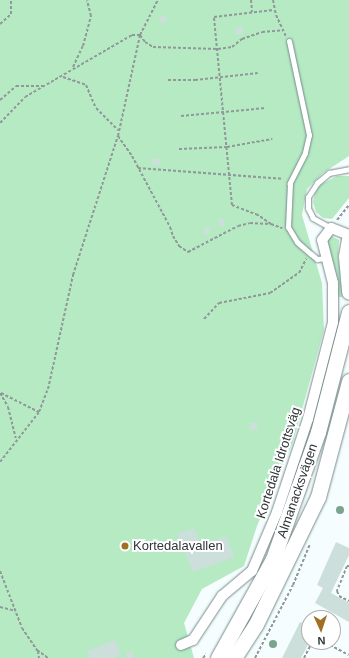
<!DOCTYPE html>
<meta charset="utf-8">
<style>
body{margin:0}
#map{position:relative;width:349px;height:658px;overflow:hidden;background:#f5fdfe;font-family:Helvetica,sans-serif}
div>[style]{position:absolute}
.green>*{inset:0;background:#b5eac3}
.building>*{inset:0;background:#ccdfdb;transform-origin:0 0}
.path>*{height:2px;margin-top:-1px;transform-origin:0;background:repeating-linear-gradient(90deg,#909899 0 3px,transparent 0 5px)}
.roads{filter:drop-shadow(0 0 1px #778a8c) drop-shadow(0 0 1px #778a8c)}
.lane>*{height:5px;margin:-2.5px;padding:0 2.5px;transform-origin:2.5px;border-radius:2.5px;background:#fff}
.street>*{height:10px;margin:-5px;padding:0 5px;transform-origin:5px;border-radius:5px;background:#fff}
.secondary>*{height:15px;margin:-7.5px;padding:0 7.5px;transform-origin:7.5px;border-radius:7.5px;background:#fff}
.trees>*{width:8px;height:8px;margin:-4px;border-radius:50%;background:#7aa48e}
.dots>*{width:11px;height:11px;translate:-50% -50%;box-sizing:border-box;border:2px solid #fff;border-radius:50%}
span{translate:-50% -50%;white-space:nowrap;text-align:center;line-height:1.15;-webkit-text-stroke:4px #fff;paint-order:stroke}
.street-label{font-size:13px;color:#303738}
.poi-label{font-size:13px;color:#303738}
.left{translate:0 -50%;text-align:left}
.north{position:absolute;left:301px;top:610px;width:40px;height:40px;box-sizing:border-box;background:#fff;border:1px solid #acafaf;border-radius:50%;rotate:177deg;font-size:11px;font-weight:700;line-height:16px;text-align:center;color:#303738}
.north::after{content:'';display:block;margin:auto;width:14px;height:18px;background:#a06f24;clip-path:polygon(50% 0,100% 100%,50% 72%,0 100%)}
</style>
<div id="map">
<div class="green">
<div style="clip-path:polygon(0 0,349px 0,349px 156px,323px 173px,307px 189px,302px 215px,322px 283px,324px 330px,293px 442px,257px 526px,244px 566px,202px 589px,184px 623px,194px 658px,0 658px)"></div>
<div style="clip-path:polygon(337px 176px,349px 176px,349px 198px,332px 219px,323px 218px,316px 212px,313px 202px,315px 193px,320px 185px)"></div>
<div style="clip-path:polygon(331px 236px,339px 240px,338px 259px,346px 297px,338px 297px,336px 274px,326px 243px)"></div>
</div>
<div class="building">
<div style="left:160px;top:16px;width:7px;height:6px;rotate:8deg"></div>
<div style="clip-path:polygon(243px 27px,243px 34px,236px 35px,236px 28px)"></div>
<div style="left:152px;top:159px;width:8px;height:6px"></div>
<div style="clip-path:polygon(218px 219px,224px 219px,224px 226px,219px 226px)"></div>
<div style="left:207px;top:226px;width:5px;height:8px;rotate:37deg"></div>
<div style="left:250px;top:423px;width:7px;height:7px"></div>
<div style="clip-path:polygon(194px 528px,201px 545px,226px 536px,234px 557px,193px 572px,177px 534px)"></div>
<div style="clip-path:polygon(336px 542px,349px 548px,349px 555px,331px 593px,349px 603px,349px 622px,315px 603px,323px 588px,317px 585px)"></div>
<div style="clip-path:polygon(300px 622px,309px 626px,309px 643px,301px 658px,282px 658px)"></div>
<div style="clip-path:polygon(115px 640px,121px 655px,114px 658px,90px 658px,87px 651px)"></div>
<div style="clip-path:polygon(132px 651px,134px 658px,127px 658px,126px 653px)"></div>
</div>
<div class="path">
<div style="left:251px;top:0;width:12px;rotate:85deg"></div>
<div style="left:273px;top:0;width:15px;rotate:79deg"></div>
<div style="left:276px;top:15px;width:23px;rotate:65deg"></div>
<div style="left:0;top:24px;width:15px;rotate:-42deg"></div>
<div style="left:11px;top:14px;width:14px;rotate:-90deg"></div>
<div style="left:73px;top:67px;width:23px;rotate:-65deg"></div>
<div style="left:83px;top:46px;width:31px;rotate:-75deg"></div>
<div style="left:91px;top:16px;width:16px;rotate:-104deg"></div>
<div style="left:63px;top:77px;width:24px;rotate:19deg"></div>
<div style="left:86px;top:85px;width:25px;rotate:67deg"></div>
<div style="left:96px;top:108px;width:31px;rotate:45deg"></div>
<div style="left:168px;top:80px;width:27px"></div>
<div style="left:195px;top:80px;width:63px;rotate:-6.3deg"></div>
<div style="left:0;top:100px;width:21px;rotate:-41deg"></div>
<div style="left:16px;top:86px;width:27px"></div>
<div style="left:181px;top:116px;width:85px;rotate:-5.4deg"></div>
<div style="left:0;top:123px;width:36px;rotate:-46deg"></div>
<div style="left:25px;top:97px;width:124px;rotate:-30.1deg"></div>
<div style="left:132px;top:35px;width:8px"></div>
<div style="left:140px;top:35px;width:9px;rotate:54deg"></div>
<div style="left:145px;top:42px;width:9px;rotate:32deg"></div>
<div style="left:153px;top:47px;width:65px;rotate:1.8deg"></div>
<div style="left:218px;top:49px;width:14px;rotate:-8deg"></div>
<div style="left:232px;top:47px;width:13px;rotate:-39deg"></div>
<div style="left:242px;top:39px;width:21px;rotate:-19deg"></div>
<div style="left:262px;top:32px;width:21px;rotate:-5deg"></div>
<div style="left:118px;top:136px;width:24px;rotate:55deg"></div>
<div style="left:132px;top:156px;width:81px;rotate:61.8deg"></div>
<div style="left:170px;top:227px;width:9px;rotate:72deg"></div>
<div style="left:173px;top:236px;width:12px;rotate:59deg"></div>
<div style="left:179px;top:246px;width:11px;rotate:34deg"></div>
<div style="left:188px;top:252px;width:56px;rotate:-27.5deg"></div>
<div style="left:238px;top:226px;width:12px;rotate:-14deg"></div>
<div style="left:250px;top:223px;width:21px;rotate:3deg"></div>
<div style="left:271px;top:224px;width:12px;rotate:20deg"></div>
<div style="left:179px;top:149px;width:48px;rotate:-2.4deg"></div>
<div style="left:227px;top:147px;width:46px;rotate:-10.1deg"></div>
<div style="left:138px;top:168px;width:145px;rotate:4.3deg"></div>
<div style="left:337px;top:220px;width:19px;rotate:-51deg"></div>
<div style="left:271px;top:224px;width:16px;rotate:-145deg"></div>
<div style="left:258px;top:215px;width:28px;rotate:-159deg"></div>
<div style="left:232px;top:205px;width:189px;rotate:-95.5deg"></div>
<div style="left:214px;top:17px;width:60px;rotate:-6.7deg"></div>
<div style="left:204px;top:319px;width:22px;rotate:-47deg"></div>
<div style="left:219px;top:303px;width:52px;rotate:-11.1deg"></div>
<div style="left:270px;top:293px;width:35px;rotate:-35deg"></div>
<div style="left:299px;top:273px;width:16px;rotate:-63deg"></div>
<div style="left:0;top:393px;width:16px;rotate:60deg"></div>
<div style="left:8px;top:407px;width:32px;rotate:76deg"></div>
<div style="left:1px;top:393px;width:42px;rotate:26.6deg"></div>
<div style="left:0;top:462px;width:63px;rotate:-52deg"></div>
<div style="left:39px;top:412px;width:25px;rotate:-69deg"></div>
<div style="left:48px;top:389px;width:117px;rotate:-77.6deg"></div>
<div style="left:73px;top:275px;width:146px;rotate:-72.1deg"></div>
<div style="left:118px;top:136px;width:103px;rotate:-77.7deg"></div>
<div style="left:140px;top:35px;width:39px;rotate:-63deg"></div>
<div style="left:349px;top:566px;width:2px;rotate:180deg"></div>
<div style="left:347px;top:566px;width:27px;rotate:112deg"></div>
<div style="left:337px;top:591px;width:5px;rotate:68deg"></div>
<div style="left:339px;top:596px;width:11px;rotate:27deg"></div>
<div style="left:0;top:571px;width:61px;rotate:68.9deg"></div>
<div style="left:22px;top:628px;width:27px;rotate:56deg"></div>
<div style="left:37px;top:650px;width:14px;rotate:36deg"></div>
<div style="left:0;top:607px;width:16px;rotate:14deg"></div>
<div style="left:38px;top:651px;width:7px;rotate:82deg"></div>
<div style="left:203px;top:658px;width:5px;rotate:-53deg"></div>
<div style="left:255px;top:658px;width:82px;rotate:-62.5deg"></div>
<div style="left:293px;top:585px;width:44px;rotate:-67.5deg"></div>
<div style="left:304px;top:658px;width:16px;rotate:-63deg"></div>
<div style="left:311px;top:644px;width:19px;rotate:3deg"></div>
<div style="left:330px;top:645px;width:21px;rotate:28deg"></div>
</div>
<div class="roads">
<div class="lane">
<div style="left:289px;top:41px;width:96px;rotate:78deg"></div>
<div style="left:309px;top:135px;width:18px;rotate:103deg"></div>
<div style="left:305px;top:153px;width:34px;rotate:117deg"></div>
<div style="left:290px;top:183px;width:44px;rotate:92.6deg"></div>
<div style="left:288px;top:227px;width:17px;rotate:59deg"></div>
<div style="left:297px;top:242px;width:18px;rotate:41deg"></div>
<div style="left:311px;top:254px;width:8px;rotate:40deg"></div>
<div style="left:317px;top:259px;width:9px;rotate:-6deg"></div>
<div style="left:331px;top:228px;width:21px;rotate:-151deg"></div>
<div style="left:313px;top:218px;width:11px;rotate:-117deg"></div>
<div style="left:308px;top:208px;width:11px;rotate:-90deg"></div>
<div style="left:308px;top:197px;width:17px;rotate:-57deg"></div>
<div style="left:317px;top:183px;width:16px;rotate:-40deg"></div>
<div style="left:329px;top:173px;width:20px;rotate:-11deg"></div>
</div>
<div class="street">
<div style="left:181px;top:645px;width:13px;rotate:-23deg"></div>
<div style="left:193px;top:640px;width:53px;rotate:-56.6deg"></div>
<div style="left:222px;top:596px;width:39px;rotate:-40deg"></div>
<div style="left:252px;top:571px;width:64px;rotate:-67deg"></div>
<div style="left:277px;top:512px;width:98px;rotate:-71.6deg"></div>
<div style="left:308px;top:419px;width:100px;rotate:-75.5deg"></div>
<div style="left:333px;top:322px;width:39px;rotate:-90deg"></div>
<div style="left:333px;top:283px;width:44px;rotate:-104.3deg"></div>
<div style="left:322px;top:240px;width:15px;rotate:-53deg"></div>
<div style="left:331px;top:228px;width:19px;rotate:21deg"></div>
</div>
<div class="secondary">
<div style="left:349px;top:239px;width:17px;rotate:100deg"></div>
<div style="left:346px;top:256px;width:36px;rotate:85deg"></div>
<div style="left:218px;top:658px;width:113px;rotate:-60.9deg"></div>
<div style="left:273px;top:559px;width:135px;rotate:-70.5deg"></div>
<div style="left:318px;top:432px;width:124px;rotate:-75.5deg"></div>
<div style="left:234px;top:658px;width:40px;rotate:-57.1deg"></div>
<div style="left:256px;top:624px;width:141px;rotate:-64deg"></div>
<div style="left:318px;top:497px;width:120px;rotate:-75deg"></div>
</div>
</div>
<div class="trees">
<div style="left:340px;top:510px"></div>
<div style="left:273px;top:644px"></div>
</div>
<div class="dots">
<div style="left:125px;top:546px;background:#a06f24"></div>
</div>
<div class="street-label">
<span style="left:279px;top:463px;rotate:-72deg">Kortedala Idrottsväg</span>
<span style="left:298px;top:491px;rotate:-71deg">Almanacksvägen</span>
</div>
<div class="poi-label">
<span class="left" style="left:133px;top:546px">Kortedalavallen</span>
</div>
<div class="north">N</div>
</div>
